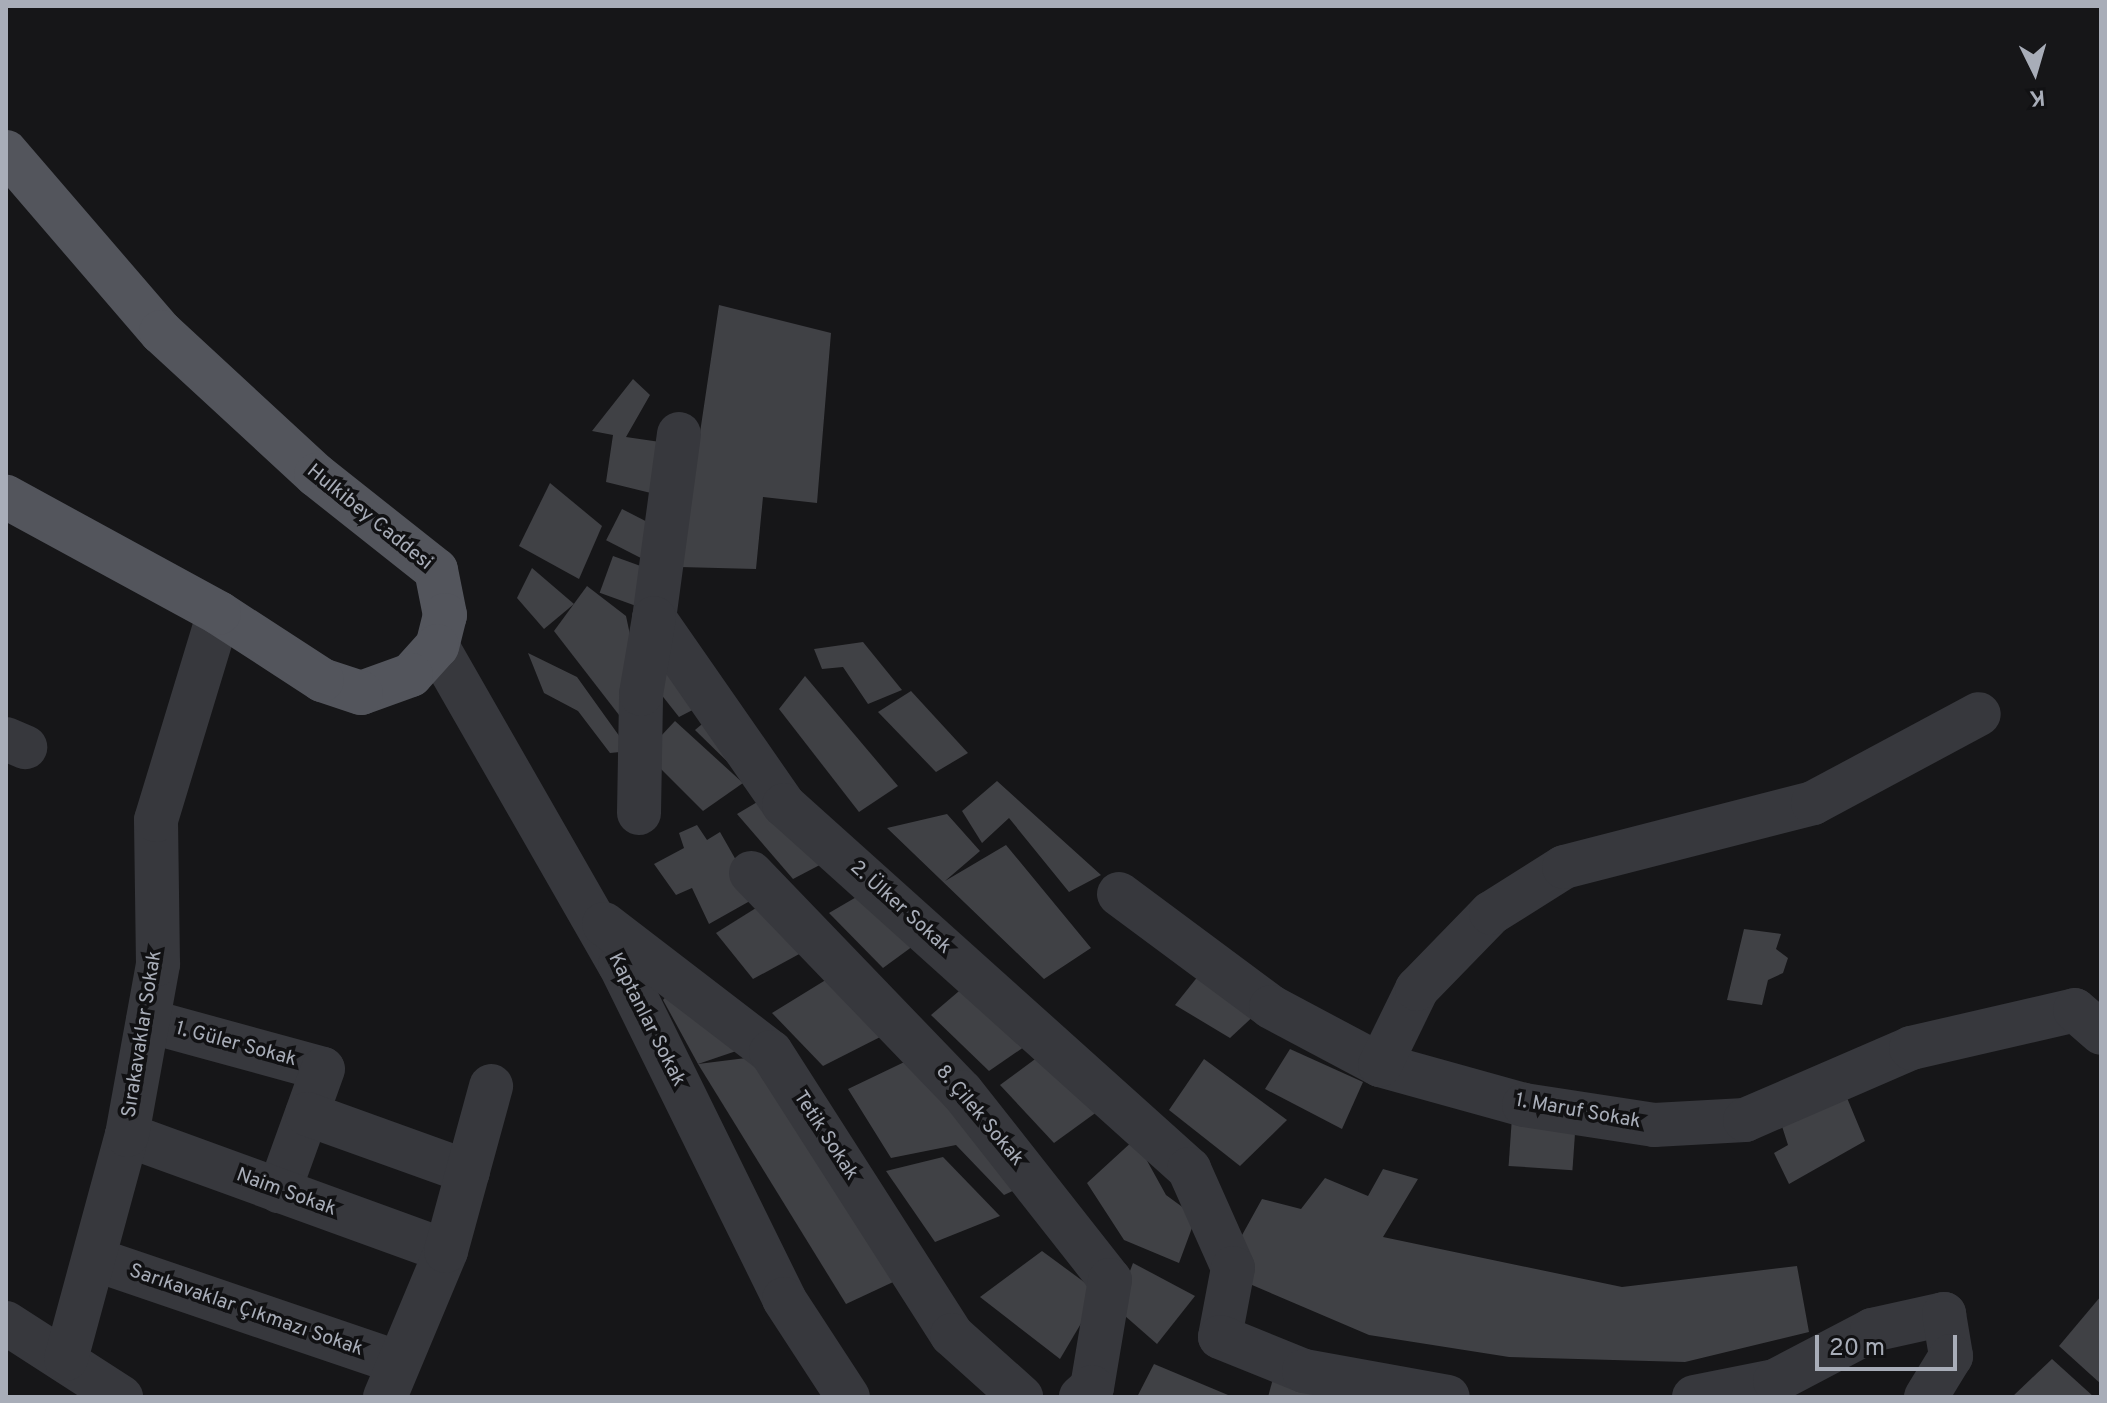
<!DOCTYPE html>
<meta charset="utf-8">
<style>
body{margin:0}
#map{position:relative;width:2107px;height:1403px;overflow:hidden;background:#161618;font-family:Overpass,sans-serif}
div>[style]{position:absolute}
.building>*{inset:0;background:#404145;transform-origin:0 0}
.minor>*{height:44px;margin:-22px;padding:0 22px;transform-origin:22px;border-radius:22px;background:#37383d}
.major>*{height:44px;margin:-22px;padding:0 22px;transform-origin:22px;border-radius:22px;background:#53555c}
span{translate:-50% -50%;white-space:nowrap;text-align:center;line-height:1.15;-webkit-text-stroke:7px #111113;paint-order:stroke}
.street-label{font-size:20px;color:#a8adb8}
.frame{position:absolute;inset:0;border:8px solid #a8adb8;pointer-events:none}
.north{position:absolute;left:1995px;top:32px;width:80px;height:80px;-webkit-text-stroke:6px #111113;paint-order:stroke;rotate:175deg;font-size:22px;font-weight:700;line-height:32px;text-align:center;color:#a8adb8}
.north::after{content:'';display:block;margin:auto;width:28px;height:36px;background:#a8adb8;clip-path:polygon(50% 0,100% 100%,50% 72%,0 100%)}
.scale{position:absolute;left:1815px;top:1335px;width:142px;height:36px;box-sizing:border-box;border:4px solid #a8adb8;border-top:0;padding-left:10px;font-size:24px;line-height:28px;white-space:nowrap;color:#a8adb8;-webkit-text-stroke:6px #111113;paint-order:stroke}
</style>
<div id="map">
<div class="building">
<div style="clip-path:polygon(719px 305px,831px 333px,817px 503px,763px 497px,756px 569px,680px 567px)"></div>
<div style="clip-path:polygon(633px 379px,650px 395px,626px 437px,667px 443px,659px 495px,606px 482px,613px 435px,592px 431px)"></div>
<div style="clip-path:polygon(550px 483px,602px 526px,579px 579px,519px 546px)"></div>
<div style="left:622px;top:509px;width:39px;height:35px;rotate:27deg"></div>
<div style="left:613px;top:556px;width:47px;height:39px;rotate:20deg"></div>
<div style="clip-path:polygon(532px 568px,574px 604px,544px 629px,517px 598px)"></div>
<div style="clip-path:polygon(587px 586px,626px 616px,636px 663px,626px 724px,554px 631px)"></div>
<div style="clip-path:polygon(863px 642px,902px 690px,868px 704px,843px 667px,822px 669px,814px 649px)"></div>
<div style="clip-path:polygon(528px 653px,577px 677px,630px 751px,610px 753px,578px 711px,544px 693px)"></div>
<div style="clip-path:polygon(677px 662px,708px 702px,679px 717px,649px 679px)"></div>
<div style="clip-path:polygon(805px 676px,898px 786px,859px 812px,779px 709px)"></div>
<div style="clip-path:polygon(911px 691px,968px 753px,936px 772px,878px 712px)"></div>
<div style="clip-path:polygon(714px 714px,739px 773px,695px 730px)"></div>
<div style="clip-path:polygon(675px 721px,743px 783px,703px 811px,645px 753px)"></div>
<div style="clip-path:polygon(997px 781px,1101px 875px,1069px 892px,1009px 818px,982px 843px,962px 811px)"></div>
<div style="clip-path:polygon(771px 794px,835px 857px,793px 879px,737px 814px)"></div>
<div style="clip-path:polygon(947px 814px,980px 851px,945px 881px,1006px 845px,1091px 948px,1044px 979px,887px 828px)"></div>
<div style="clip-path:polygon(697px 825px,707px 840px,720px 832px,757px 897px,709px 924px,692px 888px,676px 895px,654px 864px,684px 848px,679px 833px)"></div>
<div style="clip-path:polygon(870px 889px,924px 938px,883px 968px,829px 913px)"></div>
<div style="clip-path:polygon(769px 900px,814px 946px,753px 979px,716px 933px)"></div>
<div style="clip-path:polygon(1744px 929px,1781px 934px,1776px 949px,1788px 958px,1783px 973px,1768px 980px,1762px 1005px,1727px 1000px)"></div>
<div style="clip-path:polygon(837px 973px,892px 1031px,823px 1066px,772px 1013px)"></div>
<div style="clip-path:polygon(1199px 975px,1259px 1011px,1230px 1038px,1175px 1005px)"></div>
<div style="clip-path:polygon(972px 980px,1037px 1038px,989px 1071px,931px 1015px)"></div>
<div style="clip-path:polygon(673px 988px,748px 1047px,698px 1064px,663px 1000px)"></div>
<div style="clip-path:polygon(1290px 1049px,1363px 1082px,1342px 1129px,1265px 1089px)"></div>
<div style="clip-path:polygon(1046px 1051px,1105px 1106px,1054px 1143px,1000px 1085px)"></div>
<div style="clip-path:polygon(919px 1055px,1030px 1183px,1004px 1195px,956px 1145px,891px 1158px,848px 1089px)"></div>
<div style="clip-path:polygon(762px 1056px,906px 1276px,846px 1304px,698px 1064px)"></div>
<div style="clip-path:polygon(1204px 1059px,1287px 1120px,1240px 1166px,1169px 1110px)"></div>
<div style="clip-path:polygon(1845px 1093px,1865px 1141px,1789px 1184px,1774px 1153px,1788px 1145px,1779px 1117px)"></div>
<div style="left:1512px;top:1117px;width:64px;height:49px;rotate:4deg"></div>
<div style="clip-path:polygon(1135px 1139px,1166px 1195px,1196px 1217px,1179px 1263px,1124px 1240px,1087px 1183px)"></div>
<div style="clip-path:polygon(943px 1157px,1000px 1216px,935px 1242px,886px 1171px)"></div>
<div style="clip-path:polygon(1383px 1169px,1418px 1179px,1383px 1237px,1622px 1287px,1797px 1266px,1809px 1332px,1685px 1362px,1509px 1357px,1369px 1335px,1245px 1282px,1236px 1246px,1262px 1199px,1301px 1209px,1325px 1178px,1368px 1196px)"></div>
<div style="clip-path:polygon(1042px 1251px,1099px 1293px,1060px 1359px,980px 1297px)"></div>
<div style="clip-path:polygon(1133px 1263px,1195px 1296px,1157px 1344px,1116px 1308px)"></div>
<div style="clip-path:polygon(2101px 1296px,2101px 1384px,2059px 1346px)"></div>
<div style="clip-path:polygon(2052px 1359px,2094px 1397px,2012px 1397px)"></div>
<div style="clip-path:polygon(1154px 1364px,1228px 1395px,1137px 1397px)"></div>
<div style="clip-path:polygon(1274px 1375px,1368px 1397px,1268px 1397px)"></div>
</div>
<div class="minor">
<div style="left:679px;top:434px;width:186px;rotate:97.7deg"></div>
<div style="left:654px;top:618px;width:228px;rotate:55.2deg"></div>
<div style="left:784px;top:805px;width:545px;rotate:41.95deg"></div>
<div style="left:1189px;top:1169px;width:108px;rotate:66deg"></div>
<div style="left:1233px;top:1268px;width:70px;rotate:100.7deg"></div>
<div style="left:1220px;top:1337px;width:91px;rotate:22deg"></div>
<div style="left:1304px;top:1371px;width:146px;rotate:10.2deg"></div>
<div style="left:437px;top:646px;width:368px;rotate:60.2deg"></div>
<div style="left:620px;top:965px;width:372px;rotate:63.8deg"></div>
<div style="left:784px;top:1299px;width:117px;rotate:56.9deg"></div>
<div style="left:6px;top:739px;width:21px;rotate:23deg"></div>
<div style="left:639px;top:813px;width:119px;rotate:-89deg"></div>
<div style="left:641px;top:694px;width:77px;rotate:-80.3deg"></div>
<div style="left:751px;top:873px;width:304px;rotate:46.1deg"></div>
<div style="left:962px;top:1092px;width:239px;rotate:51.8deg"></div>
<div style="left:1110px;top:1280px;width:109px;rotate:99.5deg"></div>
<div style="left:1092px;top:1387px;width:15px;rotate:138deg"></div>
<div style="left:1119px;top:894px;width:189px;rotate:36.6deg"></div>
<div style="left:1271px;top:1007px;width:123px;rotate:28deg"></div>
<div style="left:1380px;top:1065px;width:149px;rotate:15.5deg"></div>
<div style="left:1524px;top:1105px;width:132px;rotate:8.7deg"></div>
<div style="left:1654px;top:1125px;width:91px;rotate:-3.1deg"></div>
<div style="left:1745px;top:1120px;width:181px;rotate:-23.4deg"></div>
<div style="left:1911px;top:1048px;width:168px;rotate:-13deg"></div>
<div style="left:2075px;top:1010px;width:35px;rotate:41deg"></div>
<div style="left:604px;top:924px;width:210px;rotate:37.5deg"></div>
<div style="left:771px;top:1052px;width:336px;rotate:57.4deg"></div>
<div style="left:952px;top:1335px;width:93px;rotate:41.9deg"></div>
<div style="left:148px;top:1021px;width:181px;rotate:15.3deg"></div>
<div style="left:323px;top:1069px;width:130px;rotate:109.8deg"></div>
<div style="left:1380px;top:1065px;width:85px;rotate:-64deg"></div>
<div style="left:1417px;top:989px;width:106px;rotate:-45.8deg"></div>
<div style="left:1491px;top:913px;width:86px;rotate:-32.2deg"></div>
<div style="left:1564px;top:867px;width:257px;rotate:-14.4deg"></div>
<div style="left:1813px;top:803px;width:188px;rotate:-28.2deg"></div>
<div style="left:307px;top:1114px;width:171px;rotate:19.8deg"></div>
<div style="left:127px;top:1135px;width:339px;rotate:20deg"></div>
<div style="left:94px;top:1259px;width:322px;rotate:18.8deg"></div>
<div style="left:6px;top:1323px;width:137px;rotate:32.8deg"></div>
<div style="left:66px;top:1359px;width:232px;rotate:-74.8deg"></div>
<div style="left:127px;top:1135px;width:174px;rotate:-79.7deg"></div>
<div style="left:158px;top:964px;width:144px;rotate:-90.8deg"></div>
<div style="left:156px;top:820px;width:216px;rotate:-73.1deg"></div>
<div style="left:385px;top:1397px;width:158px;rotate:-67.3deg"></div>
<div style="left:446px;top:1251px;width:171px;rotate:-74.7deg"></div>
<div style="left:1694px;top:1397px;width:83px;rotate:-11.2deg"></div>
<div style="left:1775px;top:1381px;width:110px;rotate:-27.7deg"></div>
<div style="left:1872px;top:1330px;width:74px;rotate:-12.5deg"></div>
<div style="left:1944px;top:1314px;width:43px;rotate:80.5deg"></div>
<div style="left:1951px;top:1356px;width:48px;rotate:121.4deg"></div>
</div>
<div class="major">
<div style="left:6px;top:152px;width:238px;rotate:49.3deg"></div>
<div style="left:161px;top:332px;width:211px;rotate:42.7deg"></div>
<div style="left:316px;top:475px;width:153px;rotate:38.4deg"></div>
<div style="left:436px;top:570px;width:46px;rotate:78.7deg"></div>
<div style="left:445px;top:615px;width:32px;rotate:104deg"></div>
<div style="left:437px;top:646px;width:39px;rotate:132deg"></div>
<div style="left:411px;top:675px;width:53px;rotate:160.2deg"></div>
<div style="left:361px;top:693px;width:41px;rotate:-161.6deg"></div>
<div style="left:322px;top:680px;width:123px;rotate:-147deg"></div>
<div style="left:219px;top:613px;width:243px;rotate:-151.4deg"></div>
</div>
<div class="street-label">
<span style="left:369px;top:518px;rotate:39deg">Hulkibey Caddesi</span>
<span style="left:900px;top:908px;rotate:42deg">2. Ülker Sokak</span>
<span style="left:646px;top:1020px;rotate:63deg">Kaptanlar Sokak</span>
<span style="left:143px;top:1034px;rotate:-81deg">Sırakavaklar Sokak</span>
<span style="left:236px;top:1045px;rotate:15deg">1. Güler Sokak</span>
<span style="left:1578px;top:1112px;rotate:10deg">1. Maruf Sokak</span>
<span style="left:979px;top:1116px;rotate:50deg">8. Çilek Sokak</span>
<span style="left:825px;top:1136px;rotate:57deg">Tetik Sokak</span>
<span style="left:286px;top:1193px;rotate:20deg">Naim Sokak</span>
<span style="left:246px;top:1311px;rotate:19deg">Sarıkavaklar Çıkmazı Sokak</span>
</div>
<div class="frame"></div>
<div class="north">K</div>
<div class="scale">20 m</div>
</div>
